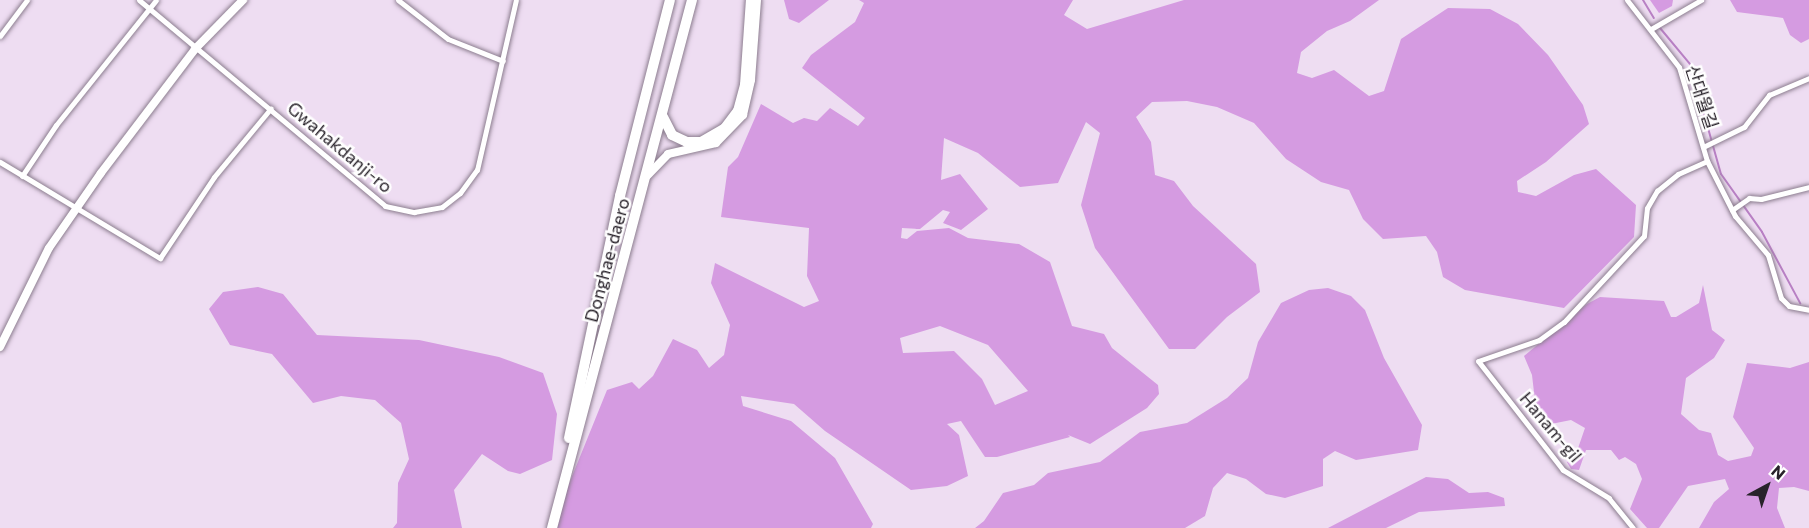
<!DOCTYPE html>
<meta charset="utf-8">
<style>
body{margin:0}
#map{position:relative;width:1809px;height:528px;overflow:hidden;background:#eeddf2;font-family:Commissioner,"Noto Sans KR",sans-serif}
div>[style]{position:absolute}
.forest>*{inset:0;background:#d59be1}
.stream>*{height:2px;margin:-1px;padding:0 1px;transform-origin:1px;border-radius:1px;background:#b880c4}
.roads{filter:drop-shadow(0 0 2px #8c7d8f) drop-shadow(0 0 2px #8c7d8f)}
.street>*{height:5px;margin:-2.5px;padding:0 2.5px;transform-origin:2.5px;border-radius:2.5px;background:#fff}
.secondary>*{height:8px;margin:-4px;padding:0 4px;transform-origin:4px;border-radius:4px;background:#fff}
.highway>*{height:10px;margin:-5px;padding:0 5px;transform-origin:5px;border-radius:5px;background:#fff}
span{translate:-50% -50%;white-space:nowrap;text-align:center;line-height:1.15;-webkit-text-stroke:5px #fff;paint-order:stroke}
.street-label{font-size:18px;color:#28222a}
.north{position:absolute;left:1737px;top:456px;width:60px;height:60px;-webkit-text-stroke:4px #fff;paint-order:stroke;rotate:40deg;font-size:16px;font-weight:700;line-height:24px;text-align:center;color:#28222a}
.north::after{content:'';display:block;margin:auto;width:21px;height:27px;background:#28222a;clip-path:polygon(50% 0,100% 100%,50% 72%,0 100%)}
</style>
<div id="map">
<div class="forest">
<div style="clip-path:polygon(784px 0,829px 0,799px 23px,789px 19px)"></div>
<div style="clip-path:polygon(evenodd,859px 0,1073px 0,1064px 15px,1087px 29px,1184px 0,1379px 0,1350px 21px,1327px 31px,1301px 52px,1297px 73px,1312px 78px,1334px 70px,1369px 96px,1384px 91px,1401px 39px,1448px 8px,1490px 9px,1518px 24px,1548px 55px,1583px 105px,1589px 124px,1546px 162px,1517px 181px,1518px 192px,1536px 196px,1574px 175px,1596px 169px,1636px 205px,1634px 237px,1564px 308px,1465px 290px,1443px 277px,1437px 252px,1426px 236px,1383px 239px,1363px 219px,1349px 190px,1321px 182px,1286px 159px,1254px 123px,1217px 107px,1187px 101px,1152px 102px,1136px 117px,1151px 142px,1155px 175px,1174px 181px,1193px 206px,1256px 264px,1260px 292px,1227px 317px,1195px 349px,1169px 349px,1095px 248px,1081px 205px,1100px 133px,1086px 122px,1058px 183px,1020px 187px,978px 153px,944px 138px,941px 180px,960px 174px,988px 209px,961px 230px,943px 223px,950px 212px,943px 210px,920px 229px,902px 228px,901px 238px,907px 239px,917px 231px,949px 228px,968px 238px,1019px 244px,1050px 262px,1072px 326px,1104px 334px,1112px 348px,1158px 385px,1159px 394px,1147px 408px,1090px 444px,1068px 435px,1070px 437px,997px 457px,985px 457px,961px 421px,947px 424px,959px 435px,968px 476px,947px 486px,911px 490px,825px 431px,794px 404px,741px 396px,743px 406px,791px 421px,835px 458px,873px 524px,871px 528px,557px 528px,556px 516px,607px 390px,632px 382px,639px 389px,653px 376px,673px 339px,697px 350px,709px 368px,724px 355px,730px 325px,711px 283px,715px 263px,804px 307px,819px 301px,807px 276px,809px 228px,721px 217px,728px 167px,738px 157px,761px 104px,793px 123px,804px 118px,817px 121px,830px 108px,858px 126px,865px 118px,802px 68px,811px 55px,855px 22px,864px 3px,859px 0,940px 326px,988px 345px,1028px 391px,995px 405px,982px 379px,954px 351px,903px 353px,900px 338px,940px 326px)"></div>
<div style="clip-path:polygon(1650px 0,1673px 0,1672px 6px,1659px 13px)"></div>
<div style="clip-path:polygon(1730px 0,1809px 0,1809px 39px,1801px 43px,1790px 35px,1783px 18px,1737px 12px)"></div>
<div style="clip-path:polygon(1703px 285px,1712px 330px,1725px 340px,1714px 358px,1686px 378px,1681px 414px,1699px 430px,1711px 433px,1718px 455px,1728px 461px,1751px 456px,1754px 448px,1733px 417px,1747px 363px,1790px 368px,1809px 362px,1809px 491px,1794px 487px,1779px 488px,1777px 508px,1785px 528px,1699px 528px,1714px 502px,1729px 489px,1725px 479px,1688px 486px,1659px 528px,1647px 528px,1630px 509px,1642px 479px,1636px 464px,1625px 457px,1619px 460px,1611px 450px,1586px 450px,1579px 470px,1571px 469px,1567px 462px,1576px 454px,1585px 428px,1571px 420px,1546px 425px,1535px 401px,1532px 375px,1524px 356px,1587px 304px,1600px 297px,1664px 301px,1671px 317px,1676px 317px,1699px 303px)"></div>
<div style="clip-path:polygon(258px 287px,283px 294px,317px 335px,419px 340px,499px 357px,543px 373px,557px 414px,552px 460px,520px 474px,508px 471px,482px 454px,454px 490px,462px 528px,393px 528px,397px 523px,398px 483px,409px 459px,401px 423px,375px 400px,341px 396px,313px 403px,272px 354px,230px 345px,209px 309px,223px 292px)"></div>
<div style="clip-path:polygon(1328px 288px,1351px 296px,1365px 310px,1384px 358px,1422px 425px,1418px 450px,1356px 460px,1335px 451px,1323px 459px,1323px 486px,1285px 498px,1266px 494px,1246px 479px,1227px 473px,1213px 488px,1205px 516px,1185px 528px,975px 528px,984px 521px,1003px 493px,1034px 485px,1048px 473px,1100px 462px,1140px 432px,1187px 423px,1227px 398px,1248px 378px,1258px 342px,1281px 303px,1309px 290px)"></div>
<div style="clip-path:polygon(1426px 477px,1448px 479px,1469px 493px,1488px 492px,1504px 498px,1505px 506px,1419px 512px,1386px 528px,1328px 528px)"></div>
</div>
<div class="stream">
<div style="left:1643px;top:0;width:21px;rotate:59deg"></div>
<div style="left:1660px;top:28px;width:47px;rotate:50.2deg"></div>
<div style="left:1690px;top:64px;width:114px;rotate:74.3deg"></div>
<div style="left:1721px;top:174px;width:71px;rotate:54.7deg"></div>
<div style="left:1762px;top:232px;width:81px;rotate:61.8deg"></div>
</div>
<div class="roads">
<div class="street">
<div style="left:139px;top:0;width:321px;rotate:39.9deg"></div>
<div style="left:385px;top:206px;width:30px;rotate:12deg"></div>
<div style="left:414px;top:212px;width:28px;rotate:-10deg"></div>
<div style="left:442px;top:207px;width:23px;rotate:-38deg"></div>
<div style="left:460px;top:193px;width:29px;rotate:-54deg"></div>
<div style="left:477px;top:170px;width:174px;rotate:-77.1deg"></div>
<div style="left:398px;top:0;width:63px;rotate:38deg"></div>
<div style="left:448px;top:39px;width:59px;rotate:21.8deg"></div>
<div style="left:1627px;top:0;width:85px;rotate:52.2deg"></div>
<div style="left:1679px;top:67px;width:98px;rotate:73.4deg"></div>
<div style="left:1707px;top:161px;width:62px;rotate:63deg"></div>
<div style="left:1735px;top:216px;width:51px;rotate:49.8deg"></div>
<div style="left:1768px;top:255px;width:45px;rotate:73.2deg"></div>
<div style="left:1781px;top:298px;width:11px;rotate:45deg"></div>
<div style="left:1789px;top:306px;width:20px;rotate:11deg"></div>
<div style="left:1651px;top:29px;width:58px;rotate:-30.1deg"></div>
<div style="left:0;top:36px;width:45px;rotate:-53.1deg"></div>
<div style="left:1703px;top:147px;width:46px;rotate:-26deg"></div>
<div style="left:1744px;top:127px;width:41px;rotate:-52deg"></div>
<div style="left:1769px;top:95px;width:43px;rotate:-23deg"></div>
<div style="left:0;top:162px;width:187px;rotate:31deg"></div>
<div style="left:160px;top:258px;width:97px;rotate:-56.3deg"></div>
<div style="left:214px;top:177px;width:89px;rotate:-50.4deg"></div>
<div style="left:22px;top:176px;width:61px;rotate:-56.3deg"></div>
<div style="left:56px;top:125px;width:160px;rotate:-51.3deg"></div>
<div style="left:1732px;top:210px;width:21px;rotate:-35deg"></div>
<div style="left:1749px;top:198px;width:12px;rotate:5deg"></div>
<div style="left:1761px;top:199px;width:49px;rotate:-14deg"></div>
<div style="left:1633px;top:528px;width:38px;rotate:-129deg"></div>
<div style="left:1609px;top:498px;width:54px;rotate:-148.7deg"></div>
<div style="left:1563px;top:470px;width:138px;rotate:-127.9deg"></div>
<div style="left:1478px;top:361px;width:65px;rotate:-19deg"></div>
<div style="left:1539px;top:340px;width:31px;rotate:-36deg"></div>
<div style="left:1564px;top:322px;width:117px;rotate:-47.1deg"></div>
<div style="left:1644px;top:236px;width:28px;rotate:-84deg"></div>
<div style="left:1647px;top:208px;width:20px;rotate:-60deg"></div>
<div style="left:1657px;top:191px;width:27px;rotate:-39deg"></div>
<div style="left:1678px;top:174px;width:32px;rotate:-24deg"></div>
</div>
<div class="secondary">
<div style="left:647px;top:176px;width:30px;rotate:-46deg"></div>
<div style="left:668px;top:154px;width:49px;rotate:-12.9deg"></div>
<div style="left:716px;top:143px;width:39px;rotate:-46deg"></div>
<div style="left:743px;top:115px;width:36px;rotate:-77deg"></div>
<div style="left:751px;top:80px;width:80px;rotate:-85.7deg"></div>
<div style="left:0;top:347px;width:110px;rotate:-63.7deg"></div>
<div style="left:49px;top:248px;width:91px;rotate:-55.3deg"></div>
<div style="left:101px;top:173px;width:156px;rotate:-52.8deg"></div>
<div style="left:195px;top:49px;width:69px;rotate:-45.6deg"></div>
</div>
<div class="highway">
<div style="left:663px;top:117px;width:20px;rotate:63deg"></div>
<div style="left:672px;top:135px;width:17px;rotate:25deg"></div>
<div style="left:687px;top:142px;width:14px"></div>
<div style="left:701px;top:142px;width:28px;rotate:-30deg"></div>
<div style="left:725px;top:128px;width:21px;rotate:-53deg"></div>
<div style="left:738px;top:111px;width:27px;rotate:-75deg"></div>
<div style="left:745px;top:85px;width:85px;rotate:-86deg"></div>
<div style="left:569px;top:438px;width:247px;rotate:-78.1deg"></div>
<div style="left:620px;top:196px;width:202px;rotate:-75.7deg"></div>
<div style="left:552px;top:528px;width:546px;rotate:-75.15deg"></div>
</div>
</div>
<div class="street-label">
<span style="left:1702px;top:97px;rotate:72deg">산대월길</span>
<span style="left:340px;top:147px;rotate:40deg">Gwahakdanji-ro</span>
<span style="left:607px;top:260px;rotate:-75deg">Donghae-daero</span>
<span style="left:1551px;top:427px;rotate:50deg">Hanam-gil</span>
</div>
<div class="north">N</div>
</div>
